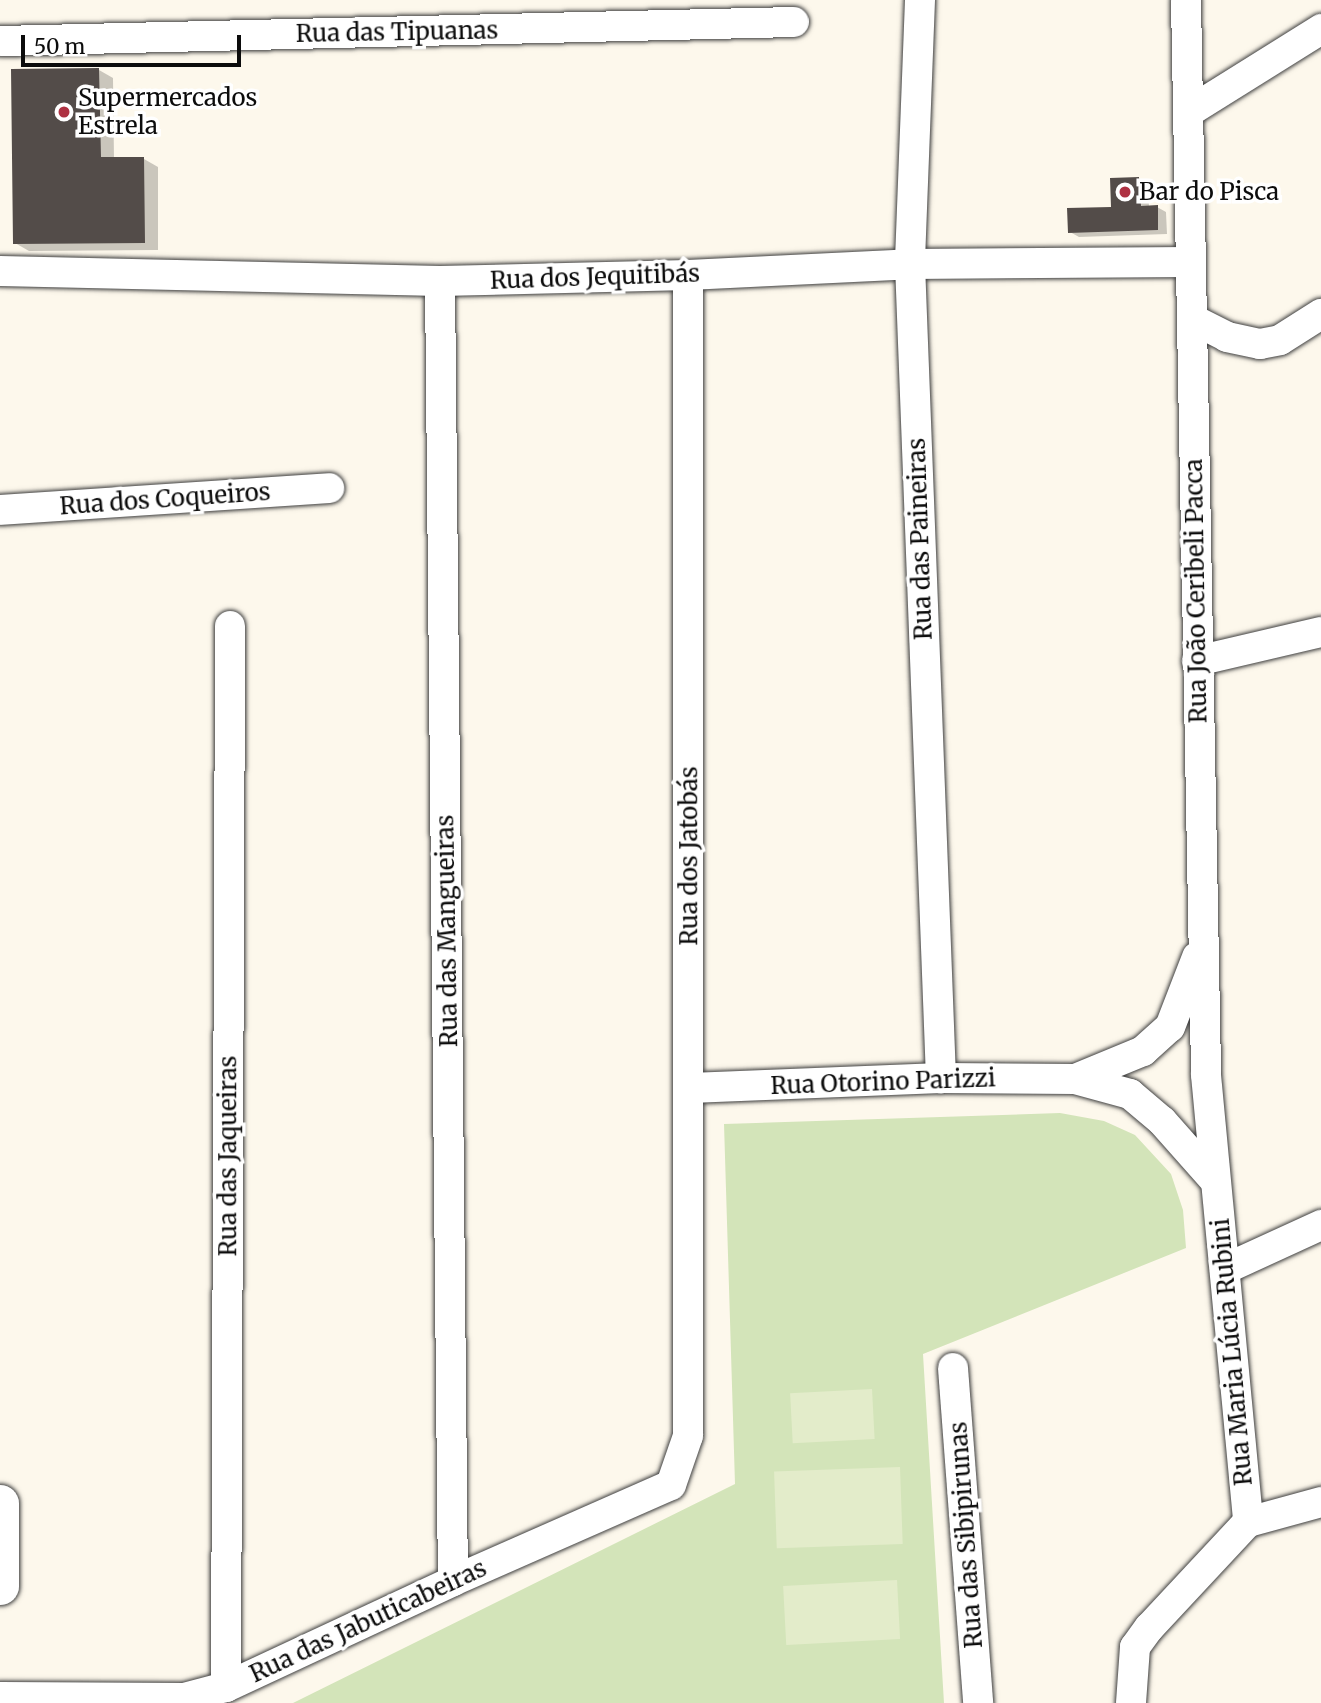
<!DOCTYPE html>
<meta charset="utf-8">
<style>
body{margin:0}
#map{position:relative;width:1321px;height:1703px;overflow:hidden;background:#fdf8ec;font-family:Merriweather,serif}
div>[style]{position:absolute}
.green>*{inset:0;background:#d3e4b9}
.pitch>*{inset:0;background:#e3ecca;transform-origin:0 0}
.shadow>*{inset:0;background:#0003}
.building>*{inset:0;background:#534c49}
.roads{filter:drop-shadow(0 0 2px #3f3f3f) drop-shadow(0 0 2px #3f3f3f)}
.minor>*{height:30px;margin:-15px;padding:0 15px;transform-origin:15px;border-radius:15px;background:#fff}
.tertiary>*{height:37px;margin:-18.5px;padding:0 18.5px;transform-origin:18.5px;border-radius:18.5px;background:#fff}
.dots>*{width:19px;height:19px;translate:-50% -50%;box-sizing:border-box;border:4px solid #fff;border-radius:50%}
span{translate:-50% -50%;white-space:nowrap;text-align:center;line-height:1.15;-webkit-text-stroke:7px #fff;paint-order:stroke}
.street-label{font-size:24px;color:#0c0c0c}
.poi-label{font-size:24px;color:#0c0c0c}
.left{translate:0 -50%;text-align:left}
.scale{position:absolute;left:21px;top:35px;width:220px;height:32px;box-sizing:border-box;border:4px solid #0c0c0c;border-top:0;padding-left:9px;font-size:21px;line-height:24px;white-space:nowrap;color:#0c0c0c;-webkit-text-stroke:5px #fff;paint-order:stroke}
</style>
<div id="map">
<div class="green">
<div style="clip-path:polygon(1060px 1113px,1104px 1121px,1135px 1135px,1171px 1174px,1183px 1210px,1186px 1248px,923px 1354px,944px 1703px,293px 1703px,735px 1484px,724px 1124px)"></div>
</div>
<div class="pitch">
<div style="left:872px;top:1389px;width:50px;height:82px;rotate:87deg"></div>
<div style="left:900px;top:1467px;width:77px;height:126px;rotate:88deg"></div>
<div style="left:897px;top:1580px;width:59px;height:114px;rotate:87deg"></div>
</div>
<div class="shadow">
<div style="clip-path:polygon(99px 70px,113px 78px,114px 159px,144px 159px,158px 167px,158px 250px,29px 251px,15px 243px)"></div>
<div style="clip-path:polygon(1139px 179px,1148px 184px,1149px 207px,1157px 207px,1166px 212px,1167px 234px,1079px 237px,1070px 232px,1113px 209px)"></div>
</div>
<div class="building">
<div style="clip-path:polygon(99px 68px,101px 157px,144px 157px,145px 243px,13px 244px,11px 69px)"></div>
<div style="clip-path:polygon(1139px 177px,1141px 206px,1158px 205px,1158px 230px,1068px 233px,1067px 208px,1111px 207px,1110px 178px)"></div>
</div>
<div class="roads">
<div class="minor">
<div style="left:920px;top:0;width:264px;rotate:92.2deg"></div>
<div style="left:910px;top:264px;width:815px;rotate:87.82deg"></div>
<div style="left:1186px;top:0;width:1075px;rotate:88.93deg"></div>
<div style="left:1206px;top:1075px;width:449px;rotate:84.6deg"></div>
<div style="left:0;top:41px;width:794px;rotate:-1.37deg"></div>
<div style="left:1190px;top:111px;width:155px;rotate:-32deg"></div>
<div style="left:0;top:271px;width:440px;rotate:1.3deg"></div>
<div style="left:440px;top:281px;width:248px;rotate:-1.4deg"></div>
<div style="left:688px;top:275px;width:222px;rotate:-2.8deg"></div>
<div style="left:910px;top:264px;width:280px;rotate:-0.4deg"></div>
<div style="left:440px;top:281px;width:1300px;rotate:89.43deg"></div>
<div style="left:1192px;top:319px;width:39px;rotate:27deg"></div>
<div style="left:1227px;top:337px;width:34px;rotate:12deg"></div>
<div style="left:1260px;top:344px;width:20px;rotate:-11deg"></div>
<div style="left:1280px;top:340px;width:49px;rotate:-32.4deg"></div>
<div style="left:0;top:510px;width:330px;rotate:-3.8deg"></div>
<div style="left:1197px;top:661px;width:127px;rotate:-13.2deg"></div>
<div style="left:1075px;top:1079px;width:74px;rotate:-22.4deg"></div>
<div style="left:1143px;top:1051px;width:36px;rotate:-42deg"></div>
<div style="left:1170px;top:1027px;width:75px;rotate:-68.9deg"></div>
<div style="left:690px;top:1088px;width:251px;rotate:-2.3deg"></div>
<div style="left:941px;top:1078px;width:134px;rotate:0.4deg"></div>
<div style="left:1075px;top:1079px;width:57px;rotate:15.3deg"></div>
<div style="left:1130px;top:1094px;width:42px;rotate:40.2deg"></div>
<div style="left:1162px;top:1121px;width:80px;rotate:48.5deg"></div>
<div style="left:1225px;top:1269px;width:106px;rotate:-24.6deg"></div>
<div style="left:953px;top:1368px;width:336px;rotate:85.7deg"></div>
<div style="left:226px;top:1687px;width:1061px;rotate:-89.78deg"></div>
<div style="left:0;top:1697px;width:184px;rotate:0.3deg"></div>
<div style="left:184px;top:1698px;width:43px;rotate:-14.7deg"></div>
<div style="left:226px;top:1687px;width:251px;rotate:-25deg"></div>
<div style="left:453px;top:1581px;width:238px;rotate:-23.8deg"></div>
<div style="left:671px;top:1485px;width:52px;rotate:-70.9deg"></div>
<div style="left:688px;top:1436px;width:1161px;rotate:-90deg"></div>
<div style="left:1131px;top:1703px;width:56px;rotate:-85.9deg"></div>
<div style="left:1135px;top:1647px;width:24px;rotate:-54deg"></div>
<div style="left:1149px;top:1628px;width:145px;rotate:-47deg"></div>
<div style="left:1248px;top:1522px;width:76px;rotate:-15.3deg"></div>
</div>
<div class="tertiary">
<div style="left:0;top:1503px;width:83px;rotate:90deg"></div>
</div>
</div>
<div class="dots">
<div style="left:64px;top:112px;background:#ae3142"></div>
<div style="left:1125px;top:192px;background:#ae3142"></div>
</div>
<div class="street-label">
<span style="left:397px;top:32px;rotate:-1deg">Rua das Tipuanas</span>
<span style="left:595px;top:277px;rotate:-2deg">Rua dos Jequitibás</span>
<span style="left:165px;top:499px;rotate:-4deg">Rua dos Coqueiros</span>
<span style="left:920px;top:539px;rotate:-92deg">Rua das Paineiras</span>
<span style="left:1196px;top:591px;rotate:-91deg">Rua João Ceribeli Pacca</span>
<span style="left:689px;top:856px;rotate:-90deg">Rua dos Jatobás</span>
<span style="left:447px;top:931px;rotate:-91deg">Rua das Mangueiras</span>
<span style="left:883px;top:1082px;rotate:-2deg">Rua Otorino Parizzi</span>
<span style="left:228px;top:1156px;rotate:-90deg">Rua das Jaqueiras</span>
<span style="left:1232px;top:1352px;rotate:-95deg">Rua Maria Lúcia Rubini</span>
<span style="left:966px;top:1535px;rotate:-94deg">Rua das Sibipirunas</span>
<span style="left:368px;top:1621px;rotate:-25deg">Rua das Jabuticabeiras</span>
</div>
<div class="poi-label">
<span class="left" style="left:78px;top:112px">Supermercados<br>Estrela</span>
<span class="left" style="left:1139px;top:192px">Bar do Pisca</span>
</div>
<div class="scale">50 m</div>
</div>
